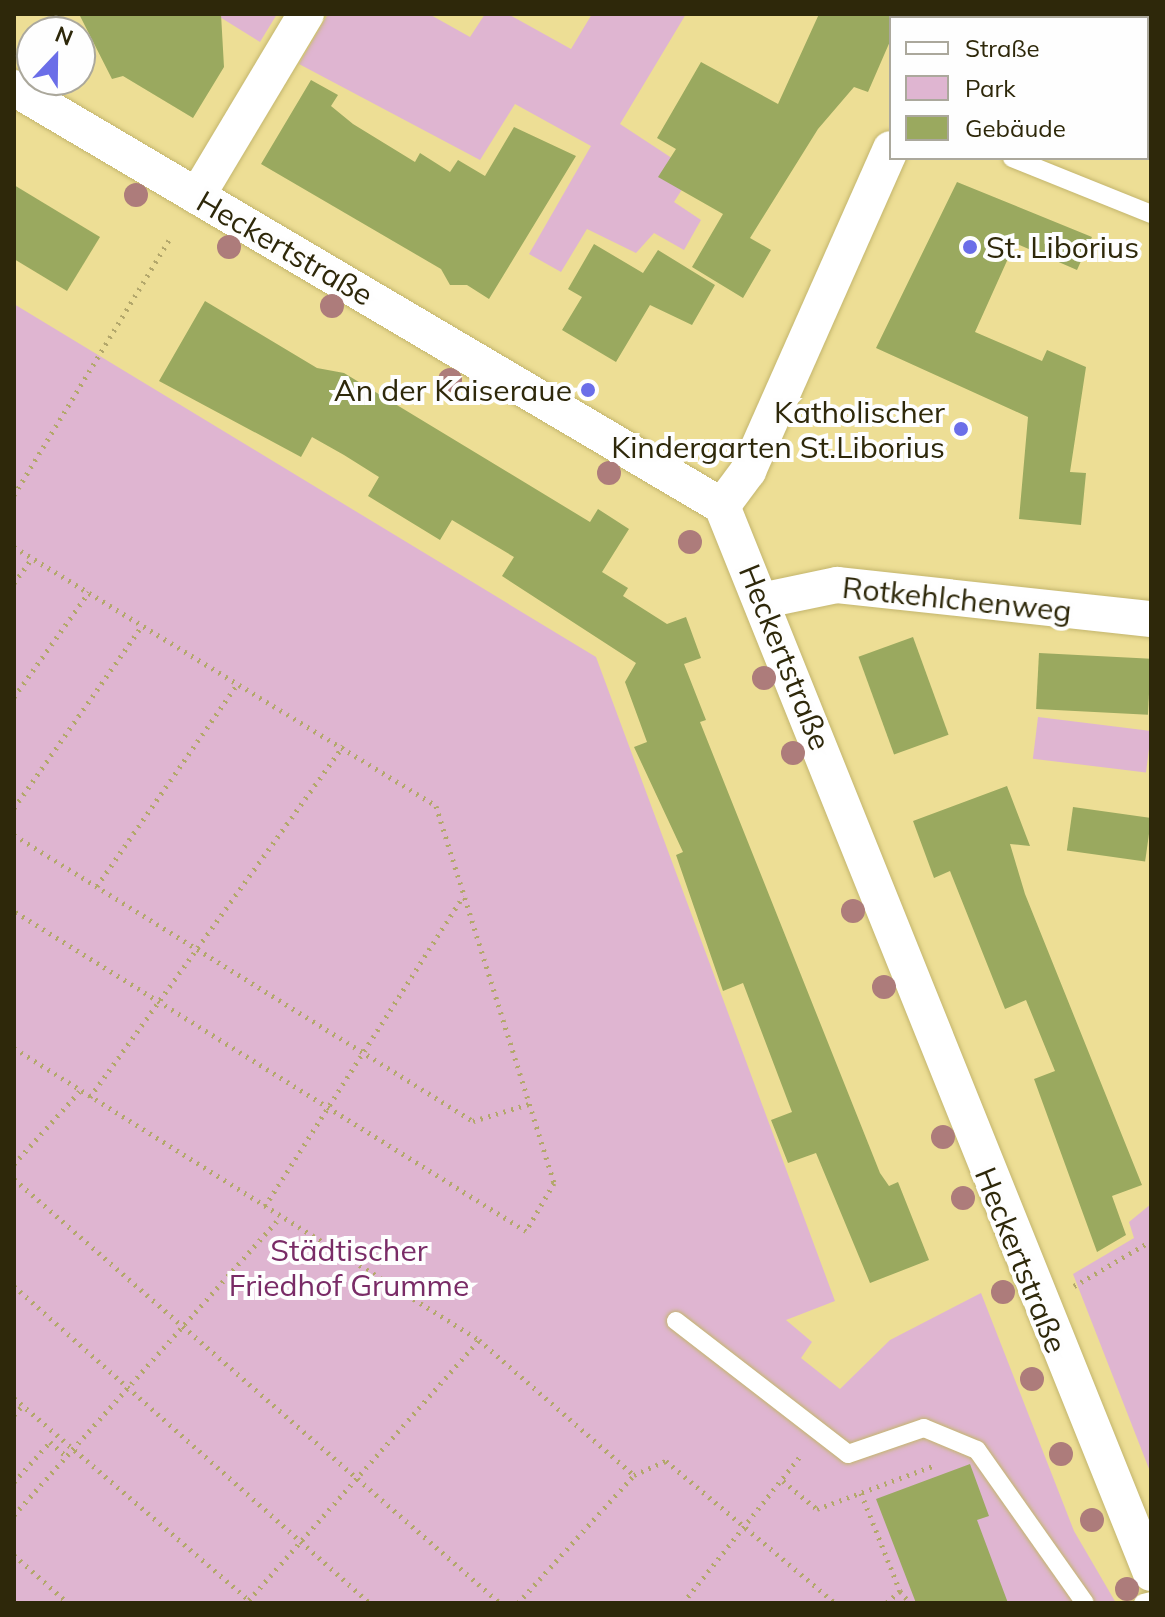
<!DOCTYPE html>
<meta charset="utf-8">
<style>
body{margin:0}
#map{position:relative;width:1165px;height:1617px;overflow:hidden;background:#edde95;font-family:Mulish,sans-serif}
div>[style]{position:absolute}
.green>*{inset:0;background:#dfb5d1;transform-origin:0 0}
.building>*{inset:0;background:#9aa95f;transform-origin:0 0}
.path>*{height:5px;margin-top:-2.5px;transform-origin:0;background:repeating-linear-gradient(90deg,#b3a76b 0 2px,transparent 0 8px)}
.roads{filter:drop-shadow(0 0 2px #c3b56d) drop-shadow(0 0 2px #c3b56d)}
.lane>*{height:18px;margin:-9px;padding:0 9px;transform-origin:9px;border-radius:9px;background:#fff}
.street>*{height:36px;margin:-18px;padding:0 18px;transform-origin:18px;border-radius:18px;background:#fff}
.trees>*{width:24px;height:24px;margin:-12px;border-radius:50%;background:#ad7c7b}
.dots>*{width:22px;height:22px;translate:-50% -50%;box-sizing:border-box;border:4px solid #fefefe;border-radius:50%}
span{translate:-50% -50%;white-space:nowrap;text-align:center;line-height:1.15;-webkit-text-stroke:8px #fefefe;paint-order:stroke}
.poi-label{font-size:30px;color:#2e280a}
.left{translate:0 -50%;text-align:left}
.right{translate:-100% -50%;text-align:right}
.street-label{font-size:30px;color:#2e280a}
.park-label{font-size:30px;color:#792b66}
.frame{position:absolute;inset:0;border:16px solid #2e280a;pointer-events:none}
.legend{position:absolute;left:889px;top:16px;width:260px;height:144px;box-sizing:border-box;background:#fefefe;border:2px solid #aba89c;margin:0;padding:10px 14px;list-style:none;font-size:24px;color:#2e280a}
.legend li{display:flex;align-items:center;gap:16px;height:40px}
.legend b{width:40px;border:2px solid #aba89c}
.north{position:absolute;left:16px;top:16px;width:80px;height:80px;box-sizing:border-box;background:#fefefe;border:2px solid #aba89c;border-radius:50%;rotate:22deg;font-size:22px;font-weight:700;line-height:32px;text-align:center;color:#2e280a}
.north::after{content:'';display:block;margin:auto;width:28px;height:36px;background:#6b6ee8;clip-path:polygon(50% 0,100% 100%,50% 72%,0 100%)}
</style>
<div id="map">
<div class="green">
<div style="clip-path:polygon(215px 14px,277px 14px,260px 42px)"></div>
<div style="clip-path:polygon(328px 14px,429px 14px,470px 37px,485px 14px,508px 14px,571px 49px,592px 14px,686px 14px,620px 124px,693px 172px,674px 202px,701px 220px,684px 250px,654px 233px,636px 253px,587px 229px,561px 272px,529px 254px,591px 146px,515px 104px,480px 160px,299px 64px)"></div>
<div style="clip-path:polygon(14px 304px,596px 657px,835px 1301px,786px 1320px,812px 1342px,801px 1358px,840px 1389px,890px 1340px,981px 1293px,1074px 1531px,1116px 1603px,14px 1603px)"></div>
<div style="left:1038px;top:717px;width:114px;height:42px;rotate:7deg"></div>
<div style="clip-path:polygon(1151px 1204px,1151px 1474px,1073px 1274px,1134px 1238px,1129px 1222px)"></div>
</div>
<div class="building">
<div style="clip-path:polygon(79px 14px,221px 14px,224px 67px,193px 118px,123px 76px,112px 79px)"></div>
<div style="clip-path:polygon(819px 14px,902px 14px,891px 18px,891px 39px,868px 92px,854px 87px,818px 129px,750px 238px,771px 250px,743px 298px,692px 267px,723px 214px,658px 177px,676px 149px,657px 138px,701px 62px,778px 104px)"></div>
<div style="clip-path:polygon(311px 80px,338px 95px,331px 106px,353px 124px,415px 162px,420px 153px,450px 172px,458px 160px,485px 176px,514px 127px,576px 156px,489px 299px,467px 285px,450px 285px,441px 269px,261px 164px)"></div>
<div style="clip-path:polygon(957px 182px,1092px 237px,1077px 270px,1015px 243px,975px 332px,1042px 361px,1047px 350px,1086px 367px,1070px 472px,1086px 473px,1081px 525px,1019px 519px,1028px 417px,876px 348px)"></div>
<div style="clip-path:polygon(14px 185px,100px 237px,67px 291px,14px 259px)"></div>
<div style="clip-path:polygon(594px 244px,643px 273px,658px 250px,715px 285px,692px 325px,650px 305px,616px 362px,562px 330px,582px 297px,568px 289px)"></div>
<div style="clip-path:polygon(205px 301px,317px 368px,344px 373px,590px 522px,598px 509px,629px 529px,602px 572px,628px 588px,623px 596px,667px 624px,686px 617px,701px 658px,684px 664px,706px 720px,700px 722px,880px 1173px,889px 1186px,898px 1182px,929px 1260px,870px 1283px,816px 1153px,788px 1163px,771px 1120px,792px 1112px,743px 983px,723px 991px,676px 855px,683px 852px,634px 747px,647px 742px,625px 682px,636px 663px,502px 576px,514px 557px,452px 520px,440px 540px,368px 496px,379px 477px,344px 455px,312px 437px,301px 457px,159px 381px)"></div>
<div style="left:913px;top:637px;width:104px;height:58px;rotate:70deg"></div>
<div style="left:1039px;top:653px;width:112px;height:56px;rotate:3deg"></div>
<div style="clip-path:polygon(1007px 786px,1030px 846px,1010px 844px,1025px 894px,1142px 1185px,1112px 1196px,1126px 1235px,1097px 1252px,1034px 1079px,1055px 1071px,1026px 1000px,1005px 1009px,950px 871px,934px 878px,913px 821px)"></div>
<div style="left:1073px;top:807px;width:79px;height:44px;rotate:8deg"></div>
<div style="clip-path:polygon(970px 1464px,989px 1516px,977px 1520px,1008px 1603px,916px 1603px,876px 1499px)"></div>
</div>
<div class="path">
<div style="left:14px;top:495px;width:301px;rotate:-58.7deg"></div>
<div style="left:14px;top:547px;width:495px;rotate:31.5deg"></div>
<div style="left:436px;top:806px;width:395px;rotate:72.6deg"></div>
<div style="left:554px;top:1183px;width:56px;rotate:120.3deg"></div>
<div style="left:526px;top:1231px;width:604px;rotate:-147.99deg"></div>
<div style="left:14px;top:583px;width:31px;rotate:-54deg"></div>
<div style="left:14px;top:697px;width:129px;rotate:-54.5deg"></div>
<div style="left:14px;top:808px;width:223px;rotate:-54.9deg"></div>
<div style="left:14px;top:835px;width:541px;rotate:31.93deg"></div>
<div style="left:473px;top:1121px;width:59px;rotate:-16.9deg"></div>
<div style="left:97px;top:886px;width:247px;rotate:-55.2deg"></div>
<div style="left:14px;top:1048px;width:549px;rotate:32.13deg"></div>
<div style="left:479px;top:1340px;width:206px;rotate:41.1deg"></div>
<div style="left:90px;top:1097px;width:433px;rotate:-54.2deg"></div>
<div style="left:14px;top:1164px;width:98px;rotate:-47.9deg"></div>
<div style="left:14px;top:1179px;width:645px;rotate:41.1deg"></div>
<div style="left:265px;top:1206px;width:368px;rotate:-57.4deg"></div>
<div style="left:14px;top:1286px;width:477px;rotate:41.7deg"></div>
<div style="left:1074px;top:1286px;width:89px;rotate:-30.3deg"></div>
<div style="left:14px;top:1398px;width:310px;rotate:40.7deg"></div>
<div style="left:249px;top:1600px;width:347px;rotate:-48.5deg"></div>
<div style="left:14px;top:1415px;width:13px;rotate:-48deg"></div>
<div style="left:783px;top:1481px;width:44px;rotate:39.5deg"></div>
<div style="left:817px;top:1509px;width:126px;rotate:-20.4deg"></div>
<div style="left:14px;top:1482px;width:54px;rotate:-48deg"></div>
<div style="left:50px;top:1442px;width:21px;rotate:41deg"></div>
<div style="left:861px;top:1493px;width:105px;rotate:68.3deg"></div>
<div style="left:900px;top:1591px;width:18px;rotate:139deg"></div>
<div style="left:14px;top:1515px;width:399px;rotate:-48.2deg"></div>
<div style="left:14px;top:1555px;width:72px;rotate:41.6deg"></div>
<div style="left:900px;top:1591px;width:16px;rotate:50deg"></div>
<div style="left:518px;top:1603px;width:173px;rotate:-47.8deg"></div>
<div style="left:634px;top:1475px;width:35px;rotate:-24deg"></div>
<div style="left:666px;top:1461px;width:221px;rotate:40deg"></div>
<div style="left:683px;top:1603px;width:189px;rotate:-51.4deg"></div>
</div>
<div class="roads">
<div class="lane">
<div style="left:1085px;top:14px;width:10px;rotate:24deg"></div>
<div style="left:1147px;top:40px;width:4px;rotate:27deg"></div>
<div style="left:1012px;top:158px;width:150px;rotate:21.9deg"></div>
<div style="left:676px;top:1321px;width:217px;rotate:37.7deg"></div>
<div style="left:848px;top:1454px;width:80px;rotate:-18.9deg"></div>
<div style="left:924px;top:1428px;width:57px;rotate:22.5deg"></div>
<div style="left:977px;top:1450px;width:187px;rotate:54.8deg"></div>
<div style="left:1143px;top:1603px;width:8px;rotate:-14deg"></div>
</div>
<div class="street">
<div style="left:948px;top:18px;width:4px;rotate:-63deg"></div>
<div style="left:14px;top:88px;width:822px;rotate:30.56deg"></div>
<div style="left:722px;top:506px;width:1150px;rotate:68.1deg"></div>
<div style="left:197px;top:196px;width:212px;rotate:-59.1deg"></div>
<div style="left:722px;top:506px;width:44px;rotate:-53.4deg"></div>
<div style="left:748px;top:471px;width:352px;rotate:-66.1deg"></div>
<div style="left:765px;top:600px;width:74px;rotate:-11.8deg"></div>
<div style="left:837px;top:585px;width:316px;rotate:6.2deg"></div>
</div>
</div>
<div class="trees">
<div style="left:136px;top:195px"></div>
<div style="left:229px;top:247px"></div>
<div style="left:332px;top:306px"></div>
<div style="left:450px;top:380px"></div>
<div style="left:609px;top:473px"></div>
<div style="left:690px;top:542px"></div>
<div style="left:764px;top:678px"></div>
<div style="left:793px;top:753px"></div>
<div style="left:853px;top:911px"></div>
<div style="left:884px;top:987px"></div>
<div style="left:943px;top:1137px"></div>
<div style="left:963px;top:1198px"></div>
<div style="left:1003px;top:1292px"></div>
<div style="left:1032px;top:1379px"></div>
<div style="left:1061px;top:1454px"></div>
<div style="left:1092px;top:1520px"></div>
<div style="left:1127px;top:1589px"></div>
</div>
<div class="dots">
<div style="left:970px;top:247px;background:#6b6ee8"></div>
<div style="left:588px;top:390px;background:#6b6ee8"></div>
<div style="left:961px;top:429px;background:#6b6ee8"></div>
</div>
<div class="poi-label">
<span class="left" style="left:986px;top:247px">St. Liborius</span>
<span class="right" style="left:572px;top:390px">An der Kaiseraue</span>
<span class="right" style="left:945px;top:429px">Katholischer<br>Kindergarten St.Liborius</span>
</div>
<div class="street-label">
<span style="left:285px;top:248px;rotate:30deg">Heckertstraße</span>
<span style="left:957px;top:599px;rotate:6deg">Rotkehlchenweg</span>
<span style="left:785px;top:657px;rotate:68deg">Heckertstraße</span>
<span style="left:1021px;top:1260px;rotate:68deg">Heckertstraße</span>
</div>
<div class="park-label">
<span style="left:349px;top:1267px">Städtischer<br>Friedhof Grumme</span>
</div>
<div class="frame"></div>
<ul class="legend">
<li><b style="height:10px;background:#fff"></b>Straße</li>
<li><b style="height:22px;background:#dfb5d1"></b>Park</li>
<li><b style="height:22px;background:#9aa95f"></b>Gebäude</li>
</ul>
<div class="north">N</div>
</div>
